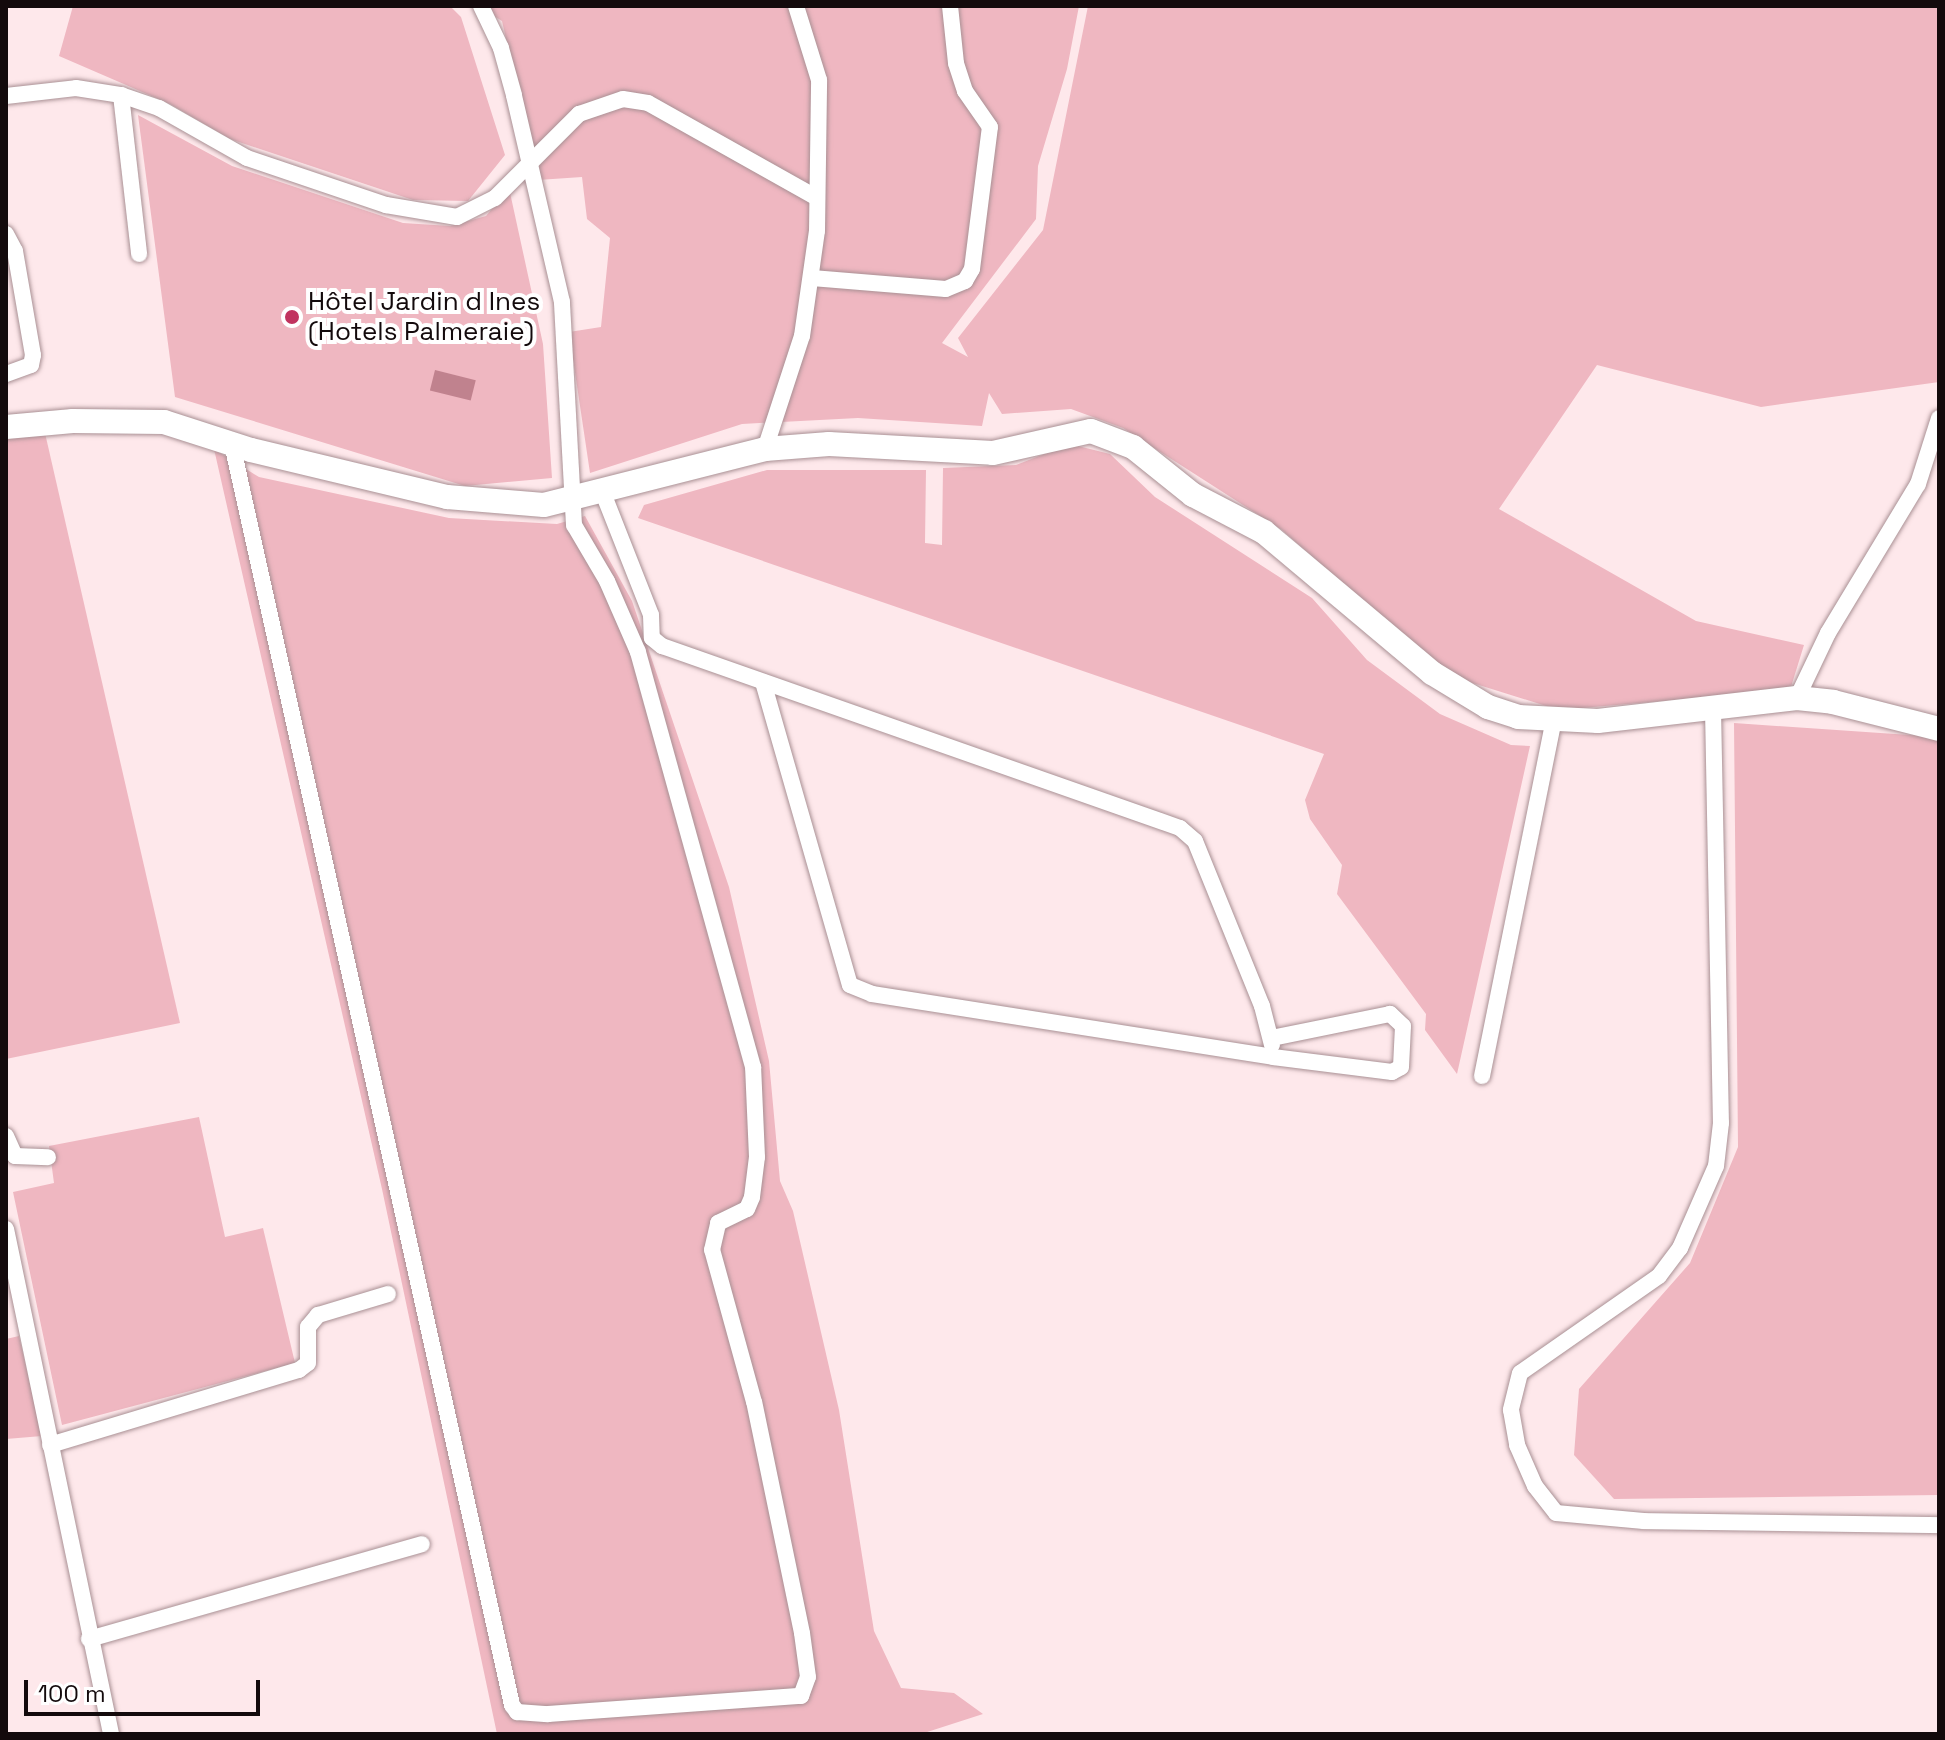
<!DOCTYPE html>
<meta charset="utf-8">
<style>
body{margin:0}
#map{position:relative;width:1945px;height:1740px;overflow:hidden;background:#fee8eb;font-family:"Space Grotesk",sans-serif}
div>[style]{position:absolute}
.green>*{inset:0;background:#efb7c1}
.water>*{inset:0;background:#c0828e;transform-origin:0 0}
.roads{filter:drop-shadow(0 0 2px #a99094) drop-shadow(0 0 2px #a99094)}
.street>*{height:16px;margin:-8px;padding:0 8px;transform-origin:8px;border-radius:8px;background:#fff}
.secondary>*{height:24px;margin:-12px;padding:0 12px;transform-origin:12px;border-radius:12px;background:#fff}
.dots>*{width:22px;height:22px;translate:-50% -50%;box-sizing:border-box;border:4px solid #fff;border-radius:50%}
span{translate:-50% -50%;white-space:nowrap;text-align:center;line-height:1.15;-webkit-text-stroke:8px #fff;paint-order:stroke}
.poi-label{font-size:26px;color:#130a0c}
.left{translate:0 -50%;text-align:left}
.frame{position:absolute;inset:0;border:8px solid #130a0c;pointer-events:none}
.scale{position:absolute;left:24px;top:1680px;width:236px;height:36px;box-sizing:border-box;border:4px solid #130a0c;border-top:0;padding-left:10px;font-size:24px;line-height:28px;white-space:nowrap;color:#130a0c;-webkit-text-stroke:6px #fff;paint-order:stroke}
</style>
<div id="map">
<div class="green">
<div style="clip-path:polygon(73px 6px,450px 6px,461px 17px,505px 155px,468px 201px,413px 200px,230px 139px,170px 104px,59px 56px)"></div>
<div style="clip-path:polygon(478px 6px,1079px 6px,1067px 69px,1038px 166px,1036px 219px,942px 343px,968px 357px,958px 338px,1043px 230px,1088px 6px,1939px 6px,1939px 382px,1761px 407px,1597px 365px,1499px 509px,1696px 621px,1804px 645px,1790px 690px,1559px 710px,1447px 675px,1282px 530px,1123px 428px,1071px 409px,1002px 414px,989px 393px,982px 426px,858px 418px,742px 424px,590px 473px,569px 332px,601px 327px,610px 238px,587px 219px,582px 177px,538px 180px,502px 21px)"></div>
<div style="clip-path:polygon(138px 115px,232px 166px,403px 223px,450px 226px,486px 216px,509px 188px,543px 344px,552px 478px,465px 486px,175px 397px)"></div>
<div style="clip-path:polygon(45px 433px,180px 1023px,6px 1059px,6px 436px)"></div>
<div style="clip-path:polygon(1070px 444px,1110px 454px,1155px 497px,1312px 598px,1367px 660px,1440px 714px,1511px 745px,1530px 746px,1457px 1074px,1425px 1030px,1426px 1014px,1337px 894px,1342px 865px,1310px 819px,1305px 800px,1324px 754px,638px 518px,644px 505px,767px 470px,926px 470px,925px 543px,942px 545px,943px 468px,1016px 465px)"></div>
<div style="clip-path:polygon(214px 449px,259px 477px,449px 518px,557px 524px,585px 516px,632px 601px,729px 887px,769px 1061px,780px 1181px,793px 1211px,839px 1410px,874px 1631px,901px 1688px,954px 1693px,983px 1714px,921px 1734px,497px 1734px,382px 1189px)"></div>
<div style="clip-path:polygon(1734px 723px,1939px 737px,1939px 1495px,1614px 1499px,1574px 1455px,1579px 1389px,1690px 1263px,1738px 1147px)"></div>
<div style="clip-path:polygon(199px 1117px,225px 1237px,263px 1228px,295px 1363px,62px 1425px,13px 1192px,54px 1183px,49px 1146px)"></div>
<div style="clip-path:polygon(19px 1336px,42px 1436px,6px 1439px,6px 1339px)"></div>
</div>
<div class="water">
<div style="left:435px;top:370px;width:42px;height:21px;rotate:14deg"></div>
</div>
<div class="roads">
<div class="street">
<div style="left:121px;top:95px;width:160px;rotate:83.5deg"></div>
<div style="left:6px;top:96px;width:70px;rotate:-6.5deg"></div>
<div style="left:76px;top:88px;width:46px;rotate:8.8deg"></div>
<div style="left:121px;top:95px;width:40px;rotate:18.9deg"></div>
<div style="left:159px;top:108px;width:101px;rotate:29.6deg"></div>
<div style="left:247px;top:158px;width:147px;rotate:18.7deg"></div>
<div style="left:386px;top:205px;width:72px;rotate:9.6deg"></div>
<div style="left:457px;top:217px;width:42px;rotate:-26.6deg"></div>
<div style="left:495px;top:198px;width:119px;rotate:-45deg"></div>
<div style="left:579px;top:114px;width:46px;rotate:-18.8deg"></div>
<div style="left:623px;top:99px;width:25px;rotate:9deg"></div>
<div style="left:648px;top:103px;width:190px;rotate:29.3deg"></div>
<div style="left:6px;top:234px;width:19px;rotate:62deg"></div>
<div style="left:15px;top:251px;width:106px;rotate:80.2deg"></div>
<div style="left:33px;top:355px;width:10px;rotate:101deg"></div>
<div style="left:31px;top:365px;width:27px;rotate:160deg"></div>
<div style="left:812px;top:278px;width:134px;rotate:4.7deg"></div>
<div style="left:946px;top:289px;width:21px;rotate:-23deg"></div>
<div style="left:965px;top:281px;width:14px;rotate:-60deg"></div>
<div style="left:972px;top:269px;width:143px;rotate:-82.8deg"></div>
<div style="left:990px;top:127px;width:44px;rotate:-124.8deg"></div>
<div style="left:965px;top:91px;width:29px;rotate:-108deg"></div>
<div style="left:956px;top:63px;width:57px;rotate:-96deg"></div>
<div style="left:232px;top:444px;width:1292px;rotate:77.48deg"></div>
<div style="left:512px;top:1705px;width:9px;rotate:54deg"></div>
<div style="left:517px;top:1712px;width:31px;rotate:4deg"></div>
<div style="left:548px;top:1714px;width:254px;rotate:-4.1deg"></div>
<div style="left:801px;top:1696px;width:20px;rotate:-70deg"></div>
<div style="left:808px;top:1677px;width:44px;rotate:-97.8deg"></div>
<div style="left:802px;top:1633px;width:236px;rotate:-101.7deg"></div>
<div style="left:754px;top:1402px;width:158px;rotate:-105.4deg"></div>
<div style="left:712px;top:1250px;width:28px;rotate:-77deg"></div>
<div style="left:718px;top:1223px;width:32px;rotate:-26deg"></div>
<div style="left:747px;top:1209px;width:13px;rotate:-67deg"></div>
<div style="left:752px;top:1197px;width:40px;rotate:-82.9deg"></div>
<div style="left:757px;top:1157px;width:90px;rotate:-92.5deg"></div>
<div style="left:753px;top:1067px;width:431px;rotate:-105.5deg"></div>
<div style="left:638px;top:652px;width:77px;rotate:-113.6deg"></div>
<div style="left:607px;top:581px;width:65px;rotate:-120.5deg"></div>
<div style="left:574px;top:525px;width:223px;rotate:-93.1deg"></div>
<div style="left:562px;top:302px;width:212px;rotate:-103.1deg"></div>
<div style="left:514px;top:95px;width:49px;rotate:-105.5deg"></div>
<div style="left:501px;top:48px;width:47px;rotate:-115.5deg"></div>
<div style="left:765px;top:449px;width:119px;rotate:-71.9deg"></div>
<div style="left:802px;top:336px;width:106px;rotate:-81.9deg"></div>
<div style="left:817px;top:231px;width:151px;rotate:-89.2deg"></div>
<div style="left:819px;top:80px;width:77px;rotate:-107.3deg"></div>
<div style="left:603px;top:493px;width:131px;rotate:68.5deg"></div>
<div style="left:651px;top:615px;width:23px;rotate:88deg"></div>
<div style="left:652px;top:638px;width:13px;rotate:39deg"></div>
<div style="left:662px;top:646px;width:549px;rotate:19.36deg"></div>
<div style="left:1180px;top:828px;width:20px;rotate:41deg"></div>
<div style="left:1195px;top:841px;width:178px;rotate:67.9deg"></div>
<div style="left:1262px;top:1006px;width:40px;rotate:75.6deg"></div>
<div style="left:763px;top:682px;width:315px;rotate:74deg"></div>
<div style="left:850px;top:985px;width:24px;rotate:22deg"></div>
<div style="left:872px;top:994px;width:406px;rotate:8.9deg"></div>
<div style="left:1273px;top:1057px;width:120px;rotate:7.2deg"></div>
<div style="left:1392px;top:1072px;width:10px;rotate:-29deg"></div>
<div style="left:1401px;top:1067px;width:41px;rotate:-87.2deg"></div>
<div style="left:1403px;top:1026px;width:18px;rotate:-137deg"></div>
<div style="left:1390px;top:1014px;width:120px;rotate:168.5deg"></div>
<div style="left:1797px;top:698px;width:72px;rotate:-64.5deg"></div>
<div style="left:1828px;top:633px;width:174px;rotate:-58.9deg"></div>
<div style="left:1918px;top:484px;width:69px;rotate:-72.3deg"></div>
<div style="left:1713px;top:709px;width:414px;rotate:88.9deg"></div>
<div style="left:1721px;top:1123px;width:43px;rotate:96.6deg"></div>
<div style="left:1716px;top:1166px;width:90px;rotate:113.7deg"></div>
<div style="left:1680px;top:1248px;width:35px;rotate:127deg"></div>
<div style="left:1659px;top:1276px;width:169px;rotate:145.1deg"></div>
<div style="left:1520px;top:1373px;width:38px;rotate:104deg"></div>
<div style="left:1511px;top:1410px;width:36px;rotate:80deg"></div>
<div style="left:1517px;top:1445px;width:45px;rotate:66.3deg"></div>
<div style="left:1535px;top:1486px;width:34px;rotate:52deg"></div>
<div style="left:1556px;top:1513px;width:88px;rotate:5.2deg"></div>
<div style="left:1644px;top:1521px;width:295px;rotate:0.8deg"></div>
<div style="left:1482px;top:1076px;width:363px;rotate:-78.6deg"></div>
<div style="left:6px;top:1136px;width:22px;rotate:66deg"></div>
<div style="left:15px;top:1156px;width:33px;rotate:2deg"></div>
<div style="left:6px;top:1229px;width:516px;rotate:78.25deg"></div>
<div style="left:50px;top:1445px;width:260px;rotate:-16.8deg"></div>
<div style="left:299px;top:1370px;width:11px;rotate:-38deg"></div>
<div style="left:308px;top:1363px;width:36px;rotate:-90deg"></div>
<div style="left:308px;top:1327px;width:16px;rotate:-50deg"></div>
<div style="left:318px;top:1315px;width:73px;rotate:-16.7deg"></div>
<div style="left:89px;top:1639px;width:346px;rotate:-15.9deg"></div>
</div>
<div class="secondary">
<div style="left:6px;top:427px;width:67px;rotate:-5.1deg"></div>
<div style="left:73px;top:421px;width:91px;rotate:0.6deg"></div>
<div style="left:164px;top:422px;width:91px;rotate:17.8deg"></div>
<div style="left:251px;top:450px;width:202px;rotate:13.5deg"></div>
<div style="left:447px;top:497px;width:97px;rotate:4.7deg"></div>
<div style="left:544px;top:505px;width:228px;rotate:-14.2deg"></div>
<div style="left:765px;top:449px;width:64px;rotate:-4.5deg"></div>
<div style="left:829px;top:444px;width:164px;rotate:3.1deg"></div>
<div style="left:993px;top:453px;width:100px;rotate:-12.7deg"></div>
<div style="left:1091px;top:431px;width:45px;rotate:20.9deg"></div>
<div style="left:1133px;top:447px;width:77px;rotate:38.7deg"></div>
<div style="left:1193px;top:495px;width:80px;rotate:27.5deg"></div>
<div style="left:1264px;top:532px;width:219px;rotate:40deg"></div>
<div style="left:1432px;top:673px;width:66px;rotate:31.3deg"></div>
<div style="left:1488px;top:707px;width:32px;rotate:18deg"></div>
<div style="left:1518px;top:717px;width:80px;rotate:2.9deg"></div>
<div style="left:1598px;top:721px;width:200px;rotate:-6.6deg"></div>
<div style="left:1797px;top:698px;width:36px;rotate:6deg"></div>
<div style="left:1833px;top:702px;width:109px;rotate:14.3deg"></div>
</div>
</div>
<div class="dots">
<div style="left:292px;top:317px;background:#c1335f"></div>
</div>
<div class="poi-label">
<span class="left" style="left:308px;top:317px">Hôtel Jardin d Ines<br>(Hotels Palmeraie)</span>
</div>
<div class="frame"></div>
<div class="scale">100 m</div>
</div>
